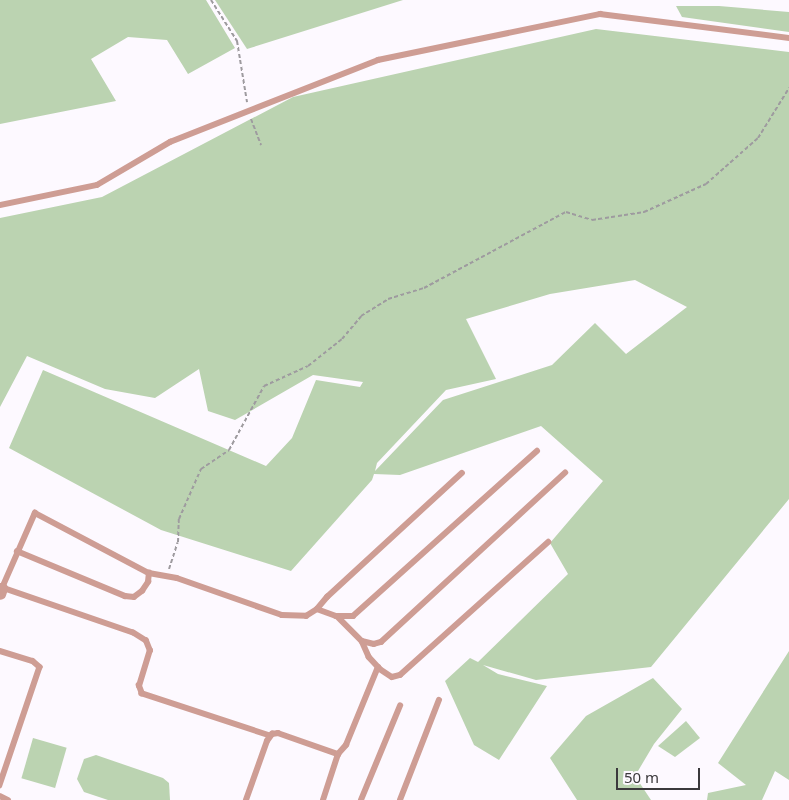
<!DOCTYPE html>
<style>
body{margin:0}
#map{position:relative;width:789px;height:800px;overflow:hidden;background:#fdf9ff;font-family:"Noto Sans",sans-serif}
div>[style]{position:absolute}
.green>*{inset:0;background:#bbd3b1;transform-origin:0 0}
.path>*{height:2px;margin-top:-1px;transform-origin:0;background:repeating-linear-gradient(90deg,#9e9b9f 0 4px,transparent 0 6.5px)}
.lane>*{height:5.5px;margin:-2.75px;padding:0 2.75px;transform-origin:2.75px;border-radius:2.75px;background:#ce9d94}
.street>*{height:11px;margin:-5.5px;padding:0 5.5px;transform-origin:5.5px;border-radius:5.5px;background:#ce9d94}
span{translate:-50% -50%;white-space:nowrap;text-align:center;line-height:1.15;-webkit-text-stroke:5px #fdf9ff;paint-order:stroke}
.scale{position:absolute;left:616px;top:768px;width:84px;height:22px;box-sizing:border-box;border:2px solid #3b393c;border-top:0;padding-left:6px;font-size:15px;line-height:18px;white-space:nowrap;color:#3b393c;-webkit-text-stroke:4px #fdf9ff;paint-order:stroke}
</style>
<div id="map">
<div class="green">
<div style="clip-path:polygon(0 0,206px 0,235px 48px,188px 74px,167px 40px,128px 37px,91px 59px,116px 101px,0 124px)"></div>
<div style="clip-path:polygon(215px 0,403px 0,247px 49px)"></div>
<div style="clip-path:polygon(676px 6px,719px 6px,789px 12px,789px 32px,682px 17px)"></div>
<div style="clip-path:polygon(evenodd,596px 29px,789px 52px,789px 499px,651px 667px,536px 680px,483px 665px,498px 674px,547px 686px,499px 760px,474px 745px,445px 681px,470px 658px,478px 662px,568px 574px,550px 543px,603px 481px,541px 426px,400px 475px,374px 474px,372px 480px,291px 571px,161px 530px,9px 448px,43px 370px,266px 466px,292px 438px,316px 380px,360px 387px,363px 382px,313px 375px,235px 420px,208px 411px,199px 369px,155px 398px,105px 389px,27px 356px,0 407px,0 218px,102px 197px,293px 97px,596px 29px,635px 280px,687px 307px,626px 354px,595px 323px,552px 365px,443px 400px,375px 471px,377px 463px,446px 390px,496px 379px,466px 319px,550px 294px,635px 280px)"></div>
<div style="clip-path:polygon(789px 651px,789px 780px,775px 771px,762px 800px,707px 800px,708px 793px,746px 785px,718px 763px)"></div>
<div style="clip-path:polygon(653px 678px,682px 709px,654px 744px,635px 776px,651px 800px,577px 800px,550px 758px,586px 716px)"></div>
<div style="clip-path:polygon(686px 721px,700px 738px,675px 757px,658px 746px)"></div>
<div style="left:33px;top:738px;width:35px;height:42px;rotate:16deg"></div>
<div style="clip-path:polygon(96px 755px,163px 778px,169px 783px,170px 800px,108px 800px,84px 792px,77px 779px,84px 759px)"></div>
</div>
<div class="path">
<div style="left:211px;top:0;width:49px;rotate:57.6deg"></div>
<div style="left:237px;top:41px;width:62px;rotate:80.7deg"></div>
<div style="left:251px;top:119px;width:28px;rotate:69deg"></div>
<div style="left:169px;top:569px;width:28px;rotate:-72deg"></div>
<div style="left:178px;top:542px;width:23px;rotate:-88deg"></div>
<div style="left:179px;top:519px;width:55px;rotate:-66.3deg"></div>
<div style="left:201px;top:469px;width:34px;rotate:-34deg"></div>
<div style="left:229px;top:450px;width:73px;rotate:-61.3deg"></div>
<div style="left:264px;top:386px;width:48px;rotate:-24.4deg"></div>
<div style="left:308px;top:366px;width:43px;rotate:-38.5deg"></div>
<div style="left:342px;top:339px;width:30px;rotate:-50deg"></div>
<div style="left:361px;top:316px;width:32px;rotate:-32deg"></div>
<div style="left:388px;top:299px;width:38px;rotate:-17deg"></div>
<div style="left:424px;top:288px;width:161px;rotate:-28.2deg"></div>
<div style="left:566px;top:212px;width:27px;rotate:17deg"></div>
<div style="left:592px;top:220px;width:53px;rotate:-8.7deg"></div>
<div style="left:644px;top:212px;width:68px;rotate:-24.3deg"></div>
<div style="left:706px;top:184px;width:69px;rotate:-41.5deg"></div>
<div style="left:758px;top:138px;width:59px;rotate:-58.2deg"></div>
</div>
<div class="lane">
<div style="left:0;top:205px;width:99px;rotate:-11.7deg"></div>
<div style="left:97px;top:185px;width:85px;rotate:-30.5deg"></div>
<div style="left:170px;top:142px;width:224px;rotate:-21.5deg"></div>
<div style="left:378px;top:60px;width:227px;rotate:-11.7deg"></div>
<div style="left:600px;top:14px;width:191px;rotate:7.2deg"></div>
<div style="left:17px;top:551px;width:117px;rotate:22.6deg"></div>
<div style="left:125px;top:596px;width:9px;rotate:6deg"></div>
<div style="left:134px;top:597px;width:10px;rotate:-37deg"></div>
<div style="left:142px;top:591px;width:11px;rotate:-56deg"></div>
<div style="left:148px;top:582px;width:9px;rotate:-84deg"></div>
<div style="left:317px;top:609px;width:20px;rotate:20deg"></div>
<div style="left:336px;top:616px;width:17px"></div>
<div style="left:353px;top:616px;width:247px;rotate:-41.9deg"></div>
<div style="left:338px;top:617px;width:34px;rotate:45deg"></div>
<div style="left:362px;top:641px;width:12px;rotate:14deg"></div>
<div style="left:374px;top:644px;width:7px;rotate:-16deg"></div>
<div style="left:381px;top:642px;width:250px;rotate:-42.6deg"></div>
<div style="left:362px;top:641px;width:17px;rotate:66deg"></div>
<div style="left:369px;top:657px;width:16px;rotate:47deg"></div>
<div style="left:380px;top:669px;width:14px;rotate:34deg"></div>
<div style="left:392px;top:677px;width:8px;rotate:-14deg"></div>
<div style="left:400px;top:675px;width:199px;rotate:-41.9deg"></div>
<div style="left:0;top:651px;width:34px;rotate:17deg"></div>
<div style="left:33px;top:661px;width:9px;rotate:41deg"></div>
<div style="left:40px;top:667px;width:125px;rotate:108.7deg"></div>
<div style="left:270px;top:736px;width:135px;rotate:-161.8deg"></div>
<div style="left:142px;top:694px;width:9px;rotate:-111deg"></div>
<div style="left:139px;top:686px;width:37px;rotate:-73deg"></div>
<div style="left:150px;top:651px;width:11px;rotate:-112deg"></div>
<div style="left:146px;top:641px;width:15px;rotate:-148deg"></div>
<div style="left:133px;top:633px;width:139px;rotate:-161deg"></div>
<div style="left:2px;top:588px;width:82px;rotate:-66.3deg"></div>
<div style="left:35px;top:513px;width:129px;rotate:27.8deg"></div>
<div style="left:149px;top:573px;width:28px;rotate:10deg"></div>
<div style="left:177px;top:578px;width:111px;rotate:19.4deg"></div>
<div style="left:282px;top:615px;width:24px;rotate:2deg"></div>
<div style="left:306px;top:616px;width:13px;rotate:-32deg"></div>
<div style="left:317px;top:609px;width:16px;rotate:-50deg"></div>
<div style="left:327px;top:597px;width:183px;rotate:-42.6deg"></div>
<div style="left:0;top:796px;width:9px;rotate:27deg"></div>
<div style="left:246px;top:800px;width:63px;rotate:-70.4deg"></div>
<div style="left:267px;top:741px;width:9px;rotate:-54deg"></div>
<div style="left:272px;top:734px;width:6px;rotate:-9deg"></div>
<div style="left:278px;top:733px;width:64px;rotate:19.3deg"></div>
<div style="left:338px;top:754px;width:12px;rotate:-48deg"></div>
<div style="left:346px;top:745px;width:84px;rotate:-67.7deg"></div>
<div style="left:323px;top:800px;width:48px;rotate:-71.9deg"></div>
<div style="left:361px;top:800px;width:102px;rotate:-67.5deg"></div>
<div style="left:400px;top:800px;width:107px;rotate:-68.7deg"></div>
</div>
<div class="street">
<div style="left:0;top:588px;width:2px"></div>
<div style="left:2px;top:588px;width:6px;rotate:108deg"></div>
</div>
<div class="scale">50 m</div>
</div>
